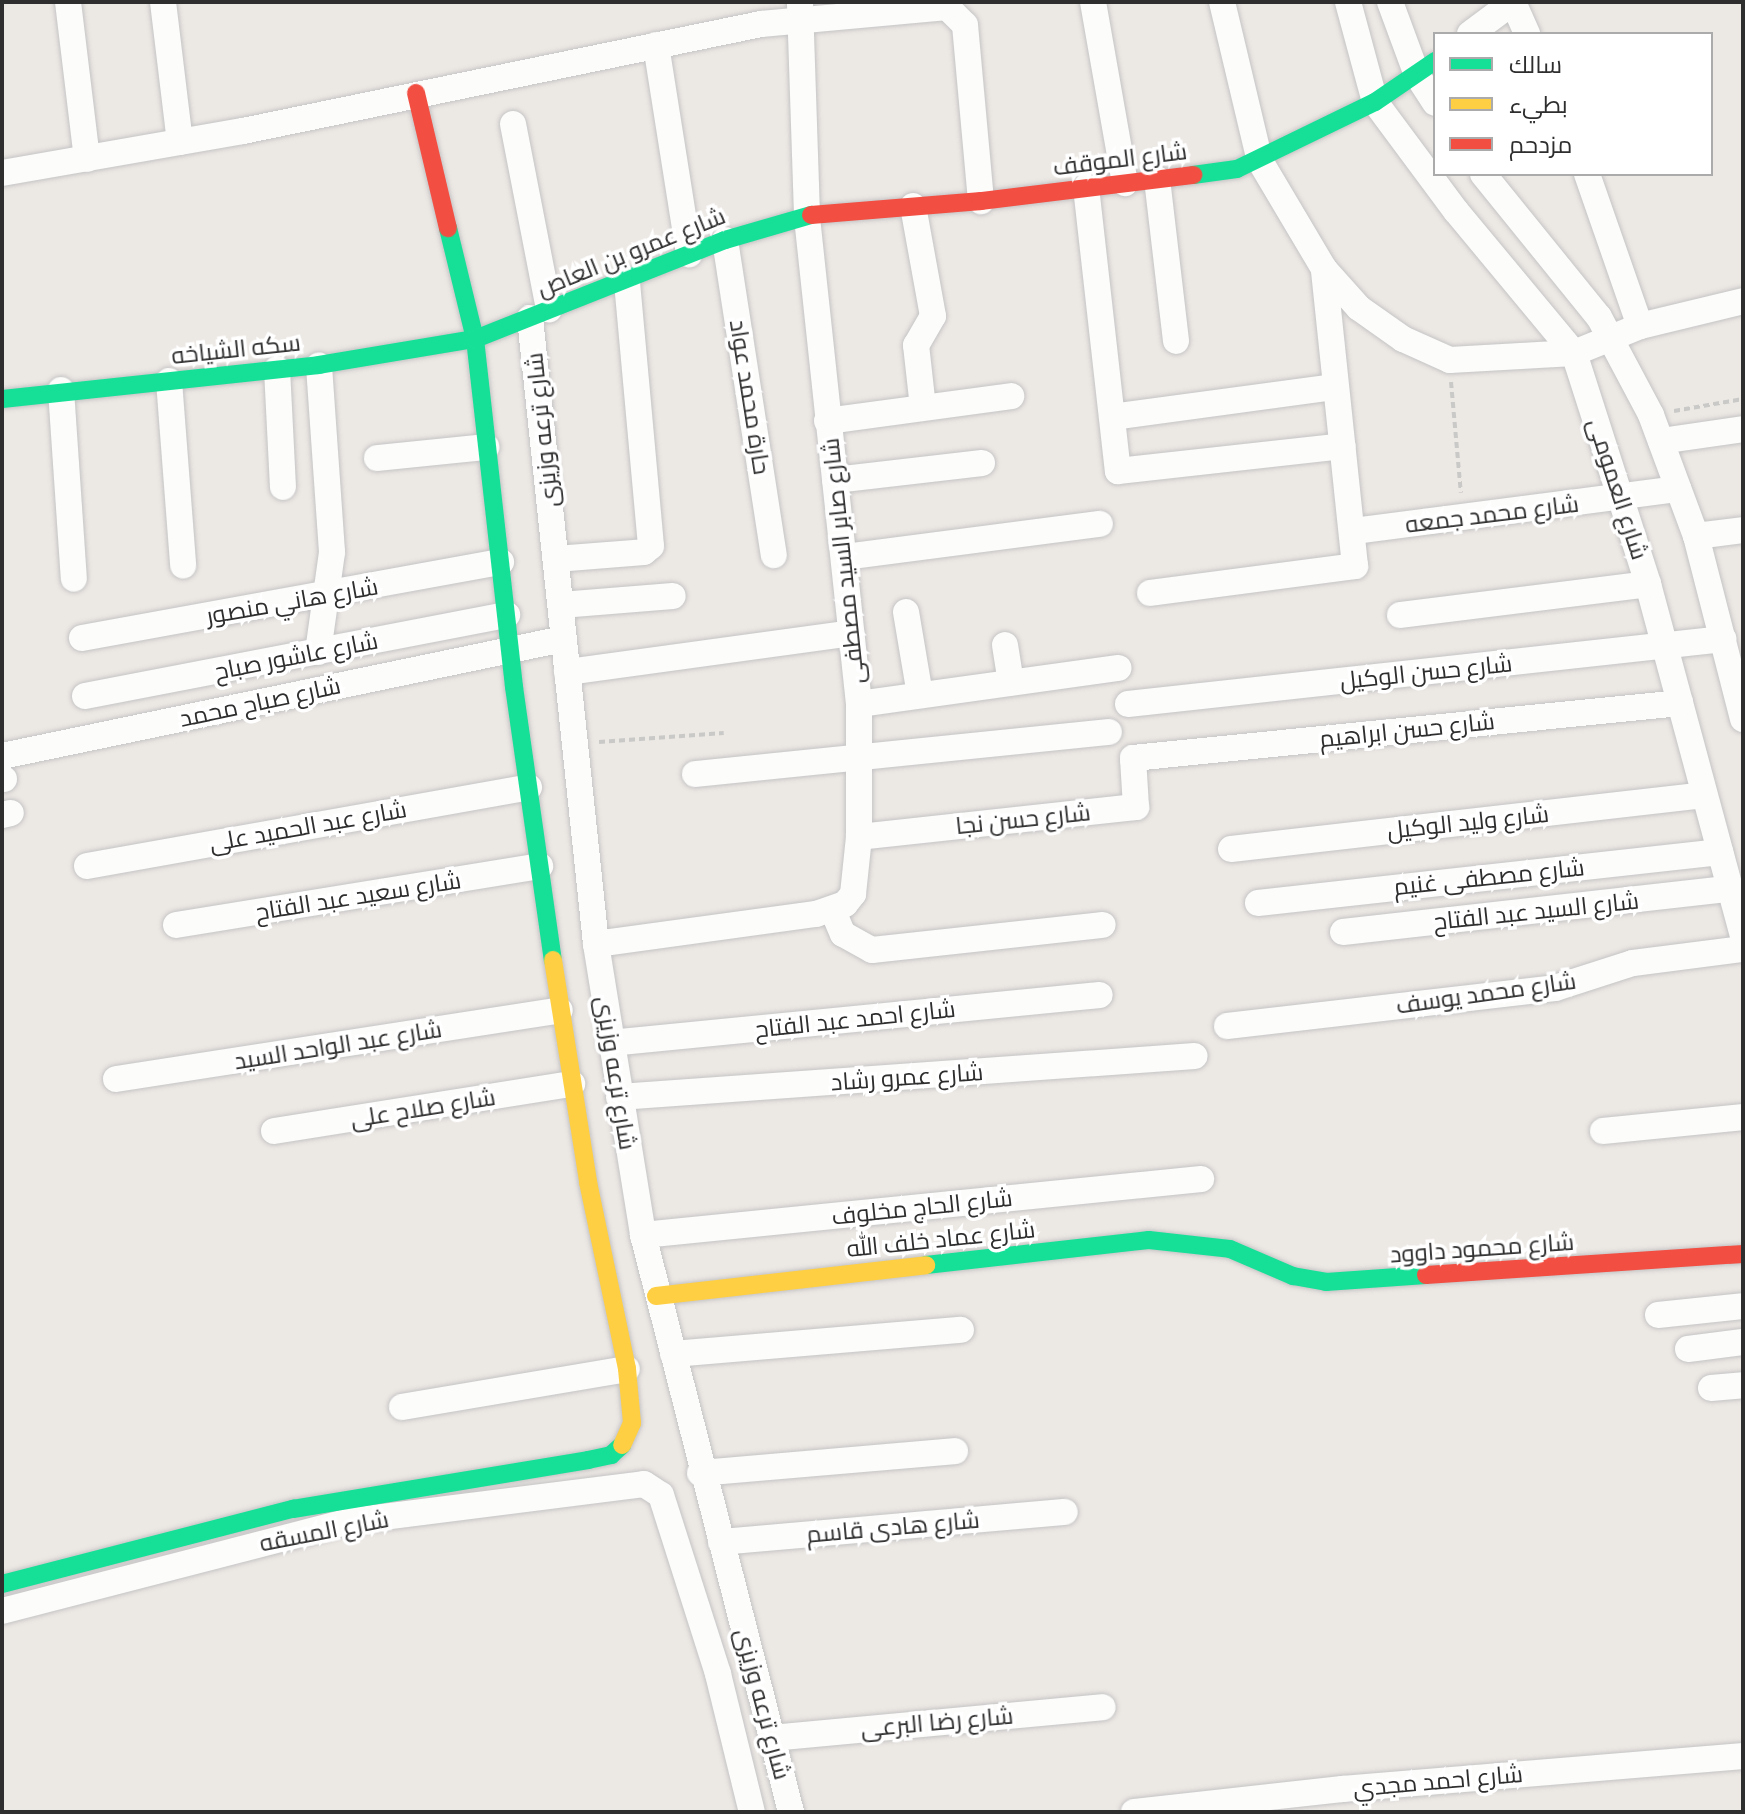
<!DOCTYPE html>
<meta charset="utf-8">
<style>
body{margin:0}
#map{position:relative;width:1745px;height:1814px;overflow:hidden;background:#ece8e4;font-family:Cabin,Cairo,sans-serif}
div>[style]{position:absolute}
.path>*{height:4px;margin-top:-2px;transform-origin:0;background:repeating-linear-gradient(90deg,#c9c9c8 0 6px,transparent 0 10px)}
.roads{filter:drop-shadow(0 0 2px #c5c4c5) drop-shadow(0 0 2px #c5c4c5)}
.street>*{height:26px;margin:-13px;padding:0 13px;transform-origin:13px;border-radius:13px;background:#fcfcfb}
.fast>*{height:18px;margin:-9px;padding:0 9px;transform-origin:9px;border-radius:9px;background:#16e098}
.slow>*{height:18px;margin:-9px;padding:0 9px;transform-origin:9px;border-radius:9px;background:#ffcf43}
.jam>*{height:18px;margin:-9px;padding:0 9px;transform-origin:9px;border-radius:9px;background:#f24e42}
span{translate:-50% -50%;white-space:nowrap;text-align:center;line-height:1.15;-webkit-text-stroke:7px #fff;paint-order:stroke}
.street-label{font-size:24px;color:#2e2e2e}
.frame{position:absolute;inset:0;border:4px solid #2e2e2e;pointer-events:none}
.legend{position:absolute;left:1433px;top:32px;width:280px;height:144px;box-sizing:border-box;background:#fff;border:2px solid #ababab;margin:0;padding:10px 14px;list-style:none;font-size:24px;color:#2e2e2e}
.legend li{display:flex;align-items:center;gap:16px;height:40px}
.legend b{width:40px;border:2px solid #ababab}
</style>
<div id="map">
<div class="path">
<div style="left:1451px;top:382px;width:111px;rotate:84.9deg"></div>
<div style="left:1674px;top:411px;width:70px;rotate:-9.9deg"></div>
<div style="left:599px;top:742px;width:125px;rotate:-4.1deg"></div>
</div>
<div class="roads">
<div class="street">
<div style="left:68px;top:2px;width:158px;rotate:83.1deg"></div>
<div style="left:163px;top:2px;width:141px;rotate:83.1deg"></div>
<div style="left:1093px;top:2px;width:184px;rotate:80deg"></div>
<div style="left:1222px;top:2px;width:163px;rotate:76.6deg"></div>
<div style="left:1260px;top:161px;width:126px;rotate:59.3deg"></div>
<div style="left:1324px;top:269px;width:52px;rotate:48.1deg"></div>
<div style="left:1359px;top:308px;width:54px;rotate:35.2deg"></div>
<div style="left:1403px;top:339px;width:51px;rotate:24.1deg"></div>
<div style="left:1450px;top:360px;width:124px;rotate:-3.2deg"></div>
<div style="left:1574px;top:353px;width:71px;rotate:-22.2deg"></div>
<div style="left:1640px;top:326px;width:106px;rotate:-13.6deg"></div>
<div style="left:1348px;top:2px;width:104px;rotate:74.9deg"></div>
<div style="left:1375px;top:102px;width:136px;rotate:53.4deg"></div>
<div style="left:1456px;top:211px;width:185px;rotate:50.3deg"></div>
<div style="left:1574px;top:353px;width:243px;rotate:72.2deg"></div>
<div style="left:1648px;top:584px;width:364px;rotate:74.9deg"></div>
<div style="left:1390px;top:2px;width:78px;rotate:69.7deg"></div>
<div style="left:1417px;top:75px;width:33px;rotate:57deg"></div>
<div style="left:1513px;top:2px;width:35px;rotate:66deg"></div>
<div style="left:1470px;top:34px;width:54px;rotate:-36.7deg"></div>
<div style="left:656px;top:45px;width:212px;rotate:81deg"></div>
<div style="left:513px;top:124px;width:189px;rotate:79deg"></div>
<div style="left:2px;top:173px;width:245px;rotate:-9.9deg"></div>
<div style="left:243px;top:131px;width:529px;rotate:-11.67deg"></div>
<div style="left:761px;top:24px;width:187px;rotate:-5.2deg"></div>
<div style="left:947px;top:7px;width:25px;rotate:45deg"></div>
<div style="left:965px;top:25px;width:177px;rotate:84.8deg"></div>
<div style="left:1483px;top:174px;width:184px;rotate:51deg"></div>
<div style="left:1599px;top:317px;width:111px;rotate:62deg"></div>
<div style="left:1651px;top:415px;width:129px;rotate:69.6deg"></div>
<div style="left:1696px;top:536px;width:189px;rotate:75.6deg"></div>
<div style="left:1587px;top:174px;width:161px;rotate:70.8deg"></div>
<div style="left:1157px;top:179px;width:163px;rotate:83.3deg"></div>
<div style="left:1086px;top:187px;width:286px;rotate:83.6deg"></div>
<div style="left:1118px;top:471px;width:226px;rotate:-6.3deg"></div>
<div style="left:913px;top:206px;width:112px;rotate:79.7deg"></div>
<div style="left:933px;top:316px;width:34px;rotate:120deg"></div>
<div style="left:916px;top:345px;width:62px;rotate:83.6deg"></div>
<div style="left:725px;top:240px;width:319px;rotate:81.2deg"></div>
<div style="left:530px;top:318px;width:629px;rotate:83.98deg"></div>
<div style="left:596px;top:944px;width:295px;rotate:80.8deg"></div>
<div style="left:643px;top:1235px;width:596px;rotate:75.61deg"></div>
<div style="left:277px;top:369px;width:118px;rotate:87.1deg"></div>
<div style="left:169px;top:381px;width:185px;rotate:85.6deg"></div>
<div style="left:61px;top:390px;width:189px;rotate:86.1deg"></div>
<div style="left:1112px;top:417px;width:225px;rotate:-7.7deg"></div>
<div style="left:827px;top:421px;width:186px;rotate:-7.7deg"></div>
<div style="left:1661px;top:441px;width:83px;rotate:-8.3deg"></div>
<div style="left:377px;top:458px;width:110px;rotate:-5.8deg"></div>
<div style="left:835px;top:480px;width:148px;rotate:-6.6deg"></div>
<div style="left:1354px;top:531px;width:327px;rotate:-7.4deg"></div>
<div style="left:1696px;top:536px;width:47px;rotate:-7.3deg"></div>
<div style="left:845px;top:557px;width:257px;rotate:-7.4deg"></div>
<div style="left:556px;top:559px;width:88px;rotate:-4.5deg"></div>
<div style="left:644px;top:552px;width:9px;rotate:-41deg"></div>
<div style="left:651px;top:546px;width:267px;rotate:-95.2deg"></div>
<div style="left:1150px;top:593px;width:207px;rotate:-7.5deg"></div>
<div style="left:1355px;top:566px;width:299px;rotate:-96deg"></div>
<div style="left:561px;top:605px;width:112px;rotate:-4.6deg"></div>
<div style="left:906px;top:612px;width:84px;rotate:80.4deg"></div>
<div style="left:1400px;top:615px;width:250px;rotate:-7.1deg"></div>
<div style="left:82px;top:638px;width:426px;rotate:-10.3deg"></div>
<div style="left:1005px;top:645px;width:38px;rotate:81deg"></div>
<div style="left:318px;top:652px;width:101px;rotate:-82deg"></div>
<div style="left:332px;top:552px;width:187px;rotate:-94deg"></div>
<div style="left:567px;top:672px;width:287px;rotate:-7.8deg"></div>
<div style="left:85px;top:696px;width:430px;rotate:-10.9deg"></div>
<div style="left:859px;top:704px;width:262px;rotate:-7.9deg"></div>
<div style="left:1128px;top:704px;width:599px;rotate:-6.23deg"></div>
<div style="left:7px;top:755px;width:568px;rotate:-11.78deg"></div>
<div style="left:695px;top:774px;width:416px;rotate:-5.8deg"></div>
<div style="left:2px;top:779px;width:2px"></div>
<div style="left:2px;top:815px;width:9px;rotate:-13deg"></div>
<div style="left:859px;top:837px;width:279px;rotate:-6.2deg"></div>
<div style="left:1136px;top:807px;width:49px;rotate:-93.5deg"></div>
<div style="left:1133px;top:758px;width:550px;rotate:-5.74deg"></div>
<div style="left:1231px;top:849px;width:476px;rotate:-6.5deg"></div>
<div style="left:87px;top:866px;width:449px;rotate:-10.1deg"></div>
<div style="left:1258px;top:903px;width:465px;rotate:-6.3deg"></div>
<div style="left:833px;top:911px;width:25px;rotate:67deg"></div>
<div style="left:843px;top:934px;width:33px;rotate:29deg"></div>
<div style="left:872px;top:950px;width:232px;rotate:-6.2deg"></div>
<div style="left:176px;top:925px;width:369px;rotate:-9.2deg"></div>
<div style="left:1343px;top:932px;width:388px;rotate:-6.4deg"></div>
<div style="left:596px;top:944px;width:222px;rotate:-7.8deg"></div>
<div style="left:816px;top:914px;width:31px;rotate:-19deg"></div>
<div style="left:845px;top:904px;width:13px;rotate:-51deg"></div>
<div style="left:853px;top:894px;width:57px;rotate:-84deg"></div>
<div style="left:859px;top:837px;width:133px;rotate:-90deg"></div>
<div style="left:859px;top:704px;width:492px;rotate:-96.1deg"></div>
<div style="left:807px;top:215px;width:213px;rotate:-91.9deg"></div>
<div style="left:1227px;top:1026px;width:330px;rotate:-6.6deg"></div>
<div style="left:1555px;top:988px;width:82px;rotate:-17.8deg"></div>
<div style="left:1633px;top:963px;width:111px;rotate:-7.3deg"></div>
<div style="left:610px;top:1043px;width:492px;rotate:-5.6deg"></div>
<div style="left:116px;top:1079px;width:449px;rotate:-8.8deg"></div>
<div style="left:619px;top:1097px;width:577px;rotate:-4.07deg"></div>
<div style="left:274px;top:1131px;width:302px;rotate:-9deg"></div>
<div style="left:1603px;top:1131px;width:141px;rotate:-5.7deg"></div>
<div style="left:643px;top:1235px;width:561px;rotate:-5.73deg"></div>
<div style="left:1658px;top:1315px;width:85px;rotate:-6deg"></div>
<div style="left:1688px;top:1349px;width:55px;rotate:-7.3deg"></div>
<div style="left:673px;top:1354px;width:289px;rotate:-4.8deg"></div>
<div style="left:1711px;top:1388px;width:32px;rotate:-5deg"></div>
<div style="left:402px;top:1407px;width:228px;rotate:-9.6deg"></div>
<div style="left:700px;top:1473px;width:256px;rotate:-4.9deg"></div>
<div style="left:721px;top:1542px;width:345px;rotate:-5deg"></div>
<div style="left:2px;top:1611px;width:360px;rotate:-14.5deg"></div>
<div style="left:351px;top:1521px;width:295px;rotate:-7.2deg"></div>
<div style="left:644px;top:1484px;width:20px;rotate:33deg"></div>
<div style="left:661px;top:1495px;width:188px;rotate:72.3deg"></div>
<div style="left:718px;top:1674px;width:142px;rotate:76.2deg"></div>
<div style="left:771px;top:1738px;width:333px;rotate:-5.3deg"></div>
<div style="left:1134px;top:1812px;width:210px;rotate:-6.3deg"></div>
<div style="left:1343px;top:1789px;width:401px;rotate:-4.7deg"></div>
</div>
<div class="fast">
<div style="left:1193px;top:175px;width:44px;rotate:-7.8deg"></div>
<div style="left:1237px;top:169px;width:153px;rotate:-25.9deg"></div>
<div style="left:1375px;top:102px;width:73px;rotate:-34.3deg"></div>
<div style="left:448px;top:228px;width:114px;rotate:76.3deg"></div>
<div style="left:475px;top:339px;width:350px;rotate:83.6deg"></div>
<div style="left:514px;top:687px;width:276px;rotate:81.9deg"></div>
<div style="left:2px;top:399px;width:319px;rotate:-6.1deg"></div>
<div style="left:319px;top:365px;width:158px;rotate:-9.5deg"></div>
<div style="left:475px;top:339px;width:269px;rotate:-21.6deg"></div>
<div style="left:725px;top:240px;width:90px;rotate:-16.2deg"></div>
<div style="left:926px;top:1265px;width:224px;rotate:-6.4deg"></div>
<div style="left:1149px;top:1240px;width:81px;rotate:6.3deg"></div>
<div style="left:1230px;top:1249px;width:69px;rotate:23.2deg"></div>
<div style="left:1293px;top:1276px;width:34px;rotate:10deg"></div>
<div style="left:1326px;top:1282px;width:100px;rotate:-4deg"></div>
<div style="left:2px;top:1584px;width:301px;rotate:-14.5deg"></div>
<div style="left:293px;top:1509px;width:299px;rotate:-9.4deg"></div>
<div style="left:588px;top:1460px;width:24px;rotate:-12deg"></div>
<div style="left:611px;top:1455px;width:15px;rotate:-42deg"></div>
</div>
<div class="slow">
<div style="left:553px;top:960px;width:225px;rotate:81deg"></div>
<div style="left:588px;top:1182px;width:191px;rotate:78.2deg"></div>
<div style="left:627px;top:1369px;width:54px;rotate:84.7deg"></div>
<div style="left:632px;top:1423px;width:24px;rotate:114deg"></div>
<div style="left:656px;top:1296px;width:272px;rotate:-6.5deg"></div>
</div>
<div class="jam">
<div style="left:416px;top:93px;width:139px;rotate:76.7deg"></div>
<div style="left:811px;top:215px;width:171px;rotate:-4.7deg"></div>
<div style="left:981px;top:201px;width:214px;rotate:-7deg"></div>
<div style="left:1426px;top:1275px;width:318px;rotate:-3.8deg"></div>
</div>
</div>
<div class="street-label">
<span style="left:1120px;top:159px;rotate:-7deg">شارع الموقف</span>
<span style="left:631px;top:252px;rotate:-22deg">شارع عمرو بن العاص</span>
<span style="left:236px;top:349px;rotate:-6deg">سكه الشياخه</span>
<span style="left:750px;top:397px;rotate:81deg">حارة محمد عواد</span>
<span style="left:542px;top:430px;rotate:-96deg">شارع ترعه وزيزى</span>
<span style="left:1618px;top:489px;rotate:72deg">شارع العمومى</span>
<span style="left:1492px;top:514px;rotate:-7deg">شارع محمد جمعه</span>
<span style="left:843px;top:561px;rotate:-96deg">شارع صابر السيد مصطفى</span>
<span style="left:292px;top:601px;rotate:-10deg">شارع هاني منصور</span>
<span style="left:296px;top:656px;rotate:-11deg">شارع عاشور صباح</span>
<span style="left:1426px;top:672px;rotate:-6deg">شارع حسن الوكيل</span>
<span style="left:260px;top:702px;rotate:-12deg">شارع صباح محمد</span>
<span style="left:1407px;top:730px;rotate:-6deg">شارع حسن ابراهيم</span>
<span style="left:1023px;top:819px;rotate:-6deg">شارع حسن نجا</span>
<span style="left:1468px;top:822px;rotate:-6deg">شارع وليد الوكيل</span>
<span style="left:308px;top:826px;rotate:-10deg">شارع عبد الحميد على</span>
<span style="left:1489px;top:877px;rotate:-6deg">شارع مصطفى غنيم</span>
<span style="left:358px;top:896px;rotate:-9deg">شارع سعيد عبد الفتاح</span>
<span style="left:1536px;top:911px;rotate:-6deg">شارع السيد عبد الفتاح</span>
<span style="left:1486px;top:993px;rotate:-8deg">شارع محمد يوسف</span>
<span style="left:855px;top:1019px;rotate:-6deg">شارع احمد عبد الفتاح</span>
<span style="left:338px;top:1045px;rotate:-9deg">شارع عبد الواحد السيد</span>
<span style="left:616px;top:1073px;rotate:81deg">شارع ترعه وزيزى</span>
<span style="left:907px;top:1077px;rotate:-4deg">شارع عمرو رشاد</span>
<span style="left:423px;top:1108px;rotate:-9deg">شارع صلاح على</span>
<span style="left:922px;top:1207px;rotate:-6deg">شارع الحاج مخلوف</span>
<span style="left:941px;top:1239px;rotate:-6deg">شارع عماد خلف الله</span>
<span style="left:1482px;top:1248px;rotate:-4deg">شارع محمود داوود</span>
<span style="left:893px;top:1527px;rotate:-5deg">شارع هادى قاسم</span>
<span style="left:324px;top:1531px;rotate:-11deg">شارع المسقه</span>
<span style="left:763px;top:1704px;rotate:75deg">شارع ترعه وزيزى</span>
<span style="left:937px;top:1722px;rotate:-5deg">شارع رضا البرعى</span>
<span style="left:1438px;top:1781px;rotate:-5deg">شارع احمد مجدي</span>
</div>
<div class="frame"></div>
<ul class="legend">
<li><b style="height:10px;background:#16e098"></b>سالك</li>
<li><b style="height:10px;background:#ffcf43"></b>بطيء</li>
<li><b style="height:10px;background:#f24e42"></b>مزدحم</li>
</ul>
</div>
